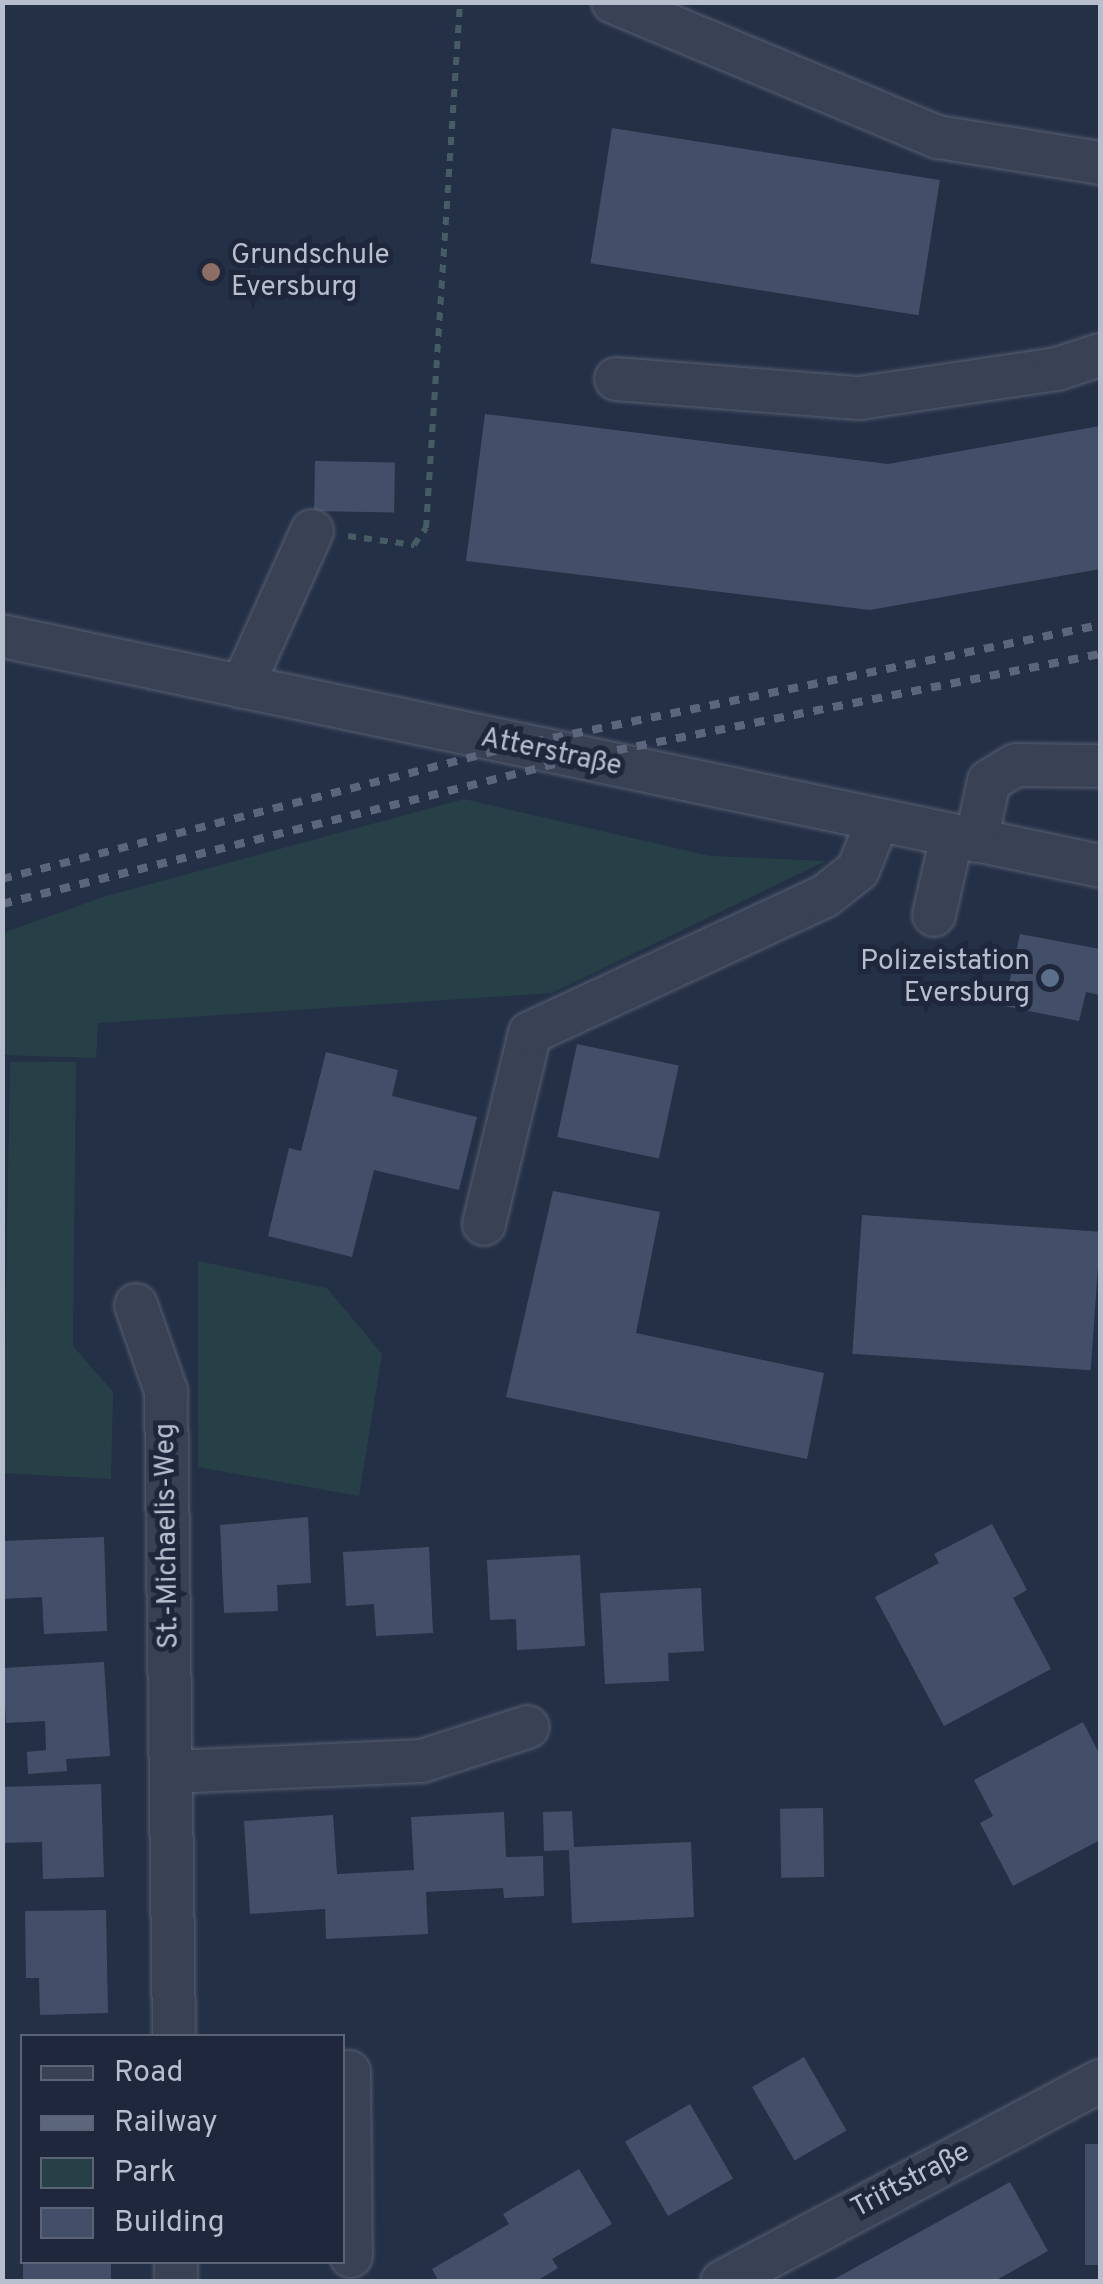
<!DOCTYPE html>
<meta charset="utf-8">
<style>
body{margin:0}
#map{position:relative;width:1103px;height:2284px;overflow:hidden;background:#243046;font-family:Overpass,sans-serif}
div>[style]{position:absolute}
.green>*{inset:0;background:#274047}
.building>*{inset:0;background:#434f68;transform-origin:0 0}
.path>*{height:6px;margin-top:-3px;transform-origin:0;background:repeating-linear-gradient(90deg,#455d62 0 8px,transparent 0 16px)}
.roads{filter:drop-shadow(0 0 2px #586072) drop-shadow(0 0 2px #586072)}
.minor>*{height:42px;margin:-21px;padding:0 21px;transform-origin:21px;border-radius:21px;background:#394255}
.rail>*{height:8px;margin-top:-4px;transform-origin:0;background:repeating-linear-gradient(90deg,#5b667c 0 10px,transparent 0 20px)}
.dots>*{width:28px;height:28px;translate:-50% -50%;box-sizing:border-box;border:5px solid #1e273b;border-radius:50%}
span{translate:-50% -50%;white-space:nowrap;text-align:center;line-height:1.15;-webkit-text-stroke:10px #1e273b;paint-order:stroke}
.poi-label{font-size:28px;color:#b7bece}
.left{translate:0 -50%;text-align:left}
.right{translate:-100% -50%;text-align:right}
.street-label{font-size:28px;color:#b7bece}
.frame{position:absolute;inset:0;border:5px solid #b7bece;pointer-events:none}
.legend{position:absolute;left:20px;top:2034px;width:325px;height:230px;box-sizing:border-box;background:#1e273b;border:2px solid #5b6376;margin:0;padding:12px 18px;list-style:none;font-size:30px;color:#b7bece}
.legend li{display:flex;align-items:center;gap:20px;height:50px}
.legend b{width:50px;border:2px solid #5b6376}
</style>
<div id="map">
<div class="green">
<div style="clip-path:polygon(464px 799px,710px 856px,826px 861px,552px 993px,98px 1023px,96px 1058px,3px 1055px,3px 933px,103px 897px)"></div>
<div style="clip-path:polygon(10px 1062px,76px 1062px,73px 1346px,113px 1392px,111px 1479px,3px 1473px)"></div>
<div style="clip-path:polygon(198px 1261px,327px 1288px,382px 1354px,359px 1496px,198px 1467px)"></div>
</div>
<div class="building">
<div style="left:612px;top:128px;width:332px;height:137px;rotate:9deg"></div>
<div style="clip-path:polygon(485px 414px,888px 464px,1100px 426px,1100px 569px,870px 610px,466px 561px)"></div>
<div style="left:315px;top:461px;width:80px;height:50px;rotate:1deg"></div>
<div style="clip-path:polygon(1020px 934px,1100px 949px,1100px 995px,1086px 992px,1079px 1021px,1004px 1006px)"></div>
<div style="left:577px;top:1044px;width:104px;height:95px;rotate:12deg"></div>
<div style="clip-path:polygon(326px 1052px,398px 1070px,392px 1096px,477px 1117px,459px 1190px,374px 1170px,352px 1257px,268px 1236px,289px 1148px,301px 1151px)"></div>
<div style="clip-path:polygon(553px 1191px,660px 1212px,636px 1333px,824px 1373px,807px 1459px,506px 1397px)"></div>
<div style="left:862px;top:1215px;width:239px;height:139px;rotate:4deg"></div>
<div style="clip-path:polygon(308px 1517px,311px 1583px,277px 1585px,278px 1611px,224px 1613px,220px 1525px)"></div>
<div style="clip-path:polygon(992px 1524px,1027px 1590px,1013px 1598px,1051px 1669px,944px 1726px,875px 1597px,939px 1563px,934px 1554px)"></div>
<div style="clip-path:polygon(104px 1537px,107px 1631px,44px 1634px,42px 1597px,2px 1599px,2px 1541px)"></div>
<div style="clip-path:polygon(429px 1547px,433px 1633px,376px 1636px,374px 1604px,346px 1606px,343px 1552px)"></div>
<div style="clip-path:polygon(580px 1555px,585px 1646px,517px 1650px,516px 1619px,490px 1620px,487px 1560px)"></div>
<div style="clip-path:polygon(701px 1588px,704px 1651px,668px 1653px,669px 1681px,605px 1684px,600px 1593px)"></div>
<div style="clip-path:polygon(104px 1662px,110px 1756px,66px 1759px,67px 1771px,28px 1774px,27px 1752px,46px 1750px,45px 1721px,6px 1723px,3px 1668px)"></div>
<div style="clip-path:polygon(1083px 1722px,1100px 1755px,1100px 1840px,1013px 1886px,980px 1823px,993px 1816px,974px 1780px)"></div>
<div style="clip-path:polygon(101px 1784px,104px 1877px,43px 1879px,42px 1842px,2px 1843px,2px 1787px)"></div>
<div style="left:823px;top:1808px;width:69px;height:43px;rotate:89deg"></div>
<div style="clip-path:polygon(572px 1811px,574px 1847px,691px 1842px,694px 1917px,572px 1923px,569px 1850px,544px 1851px,543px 1812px)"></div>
<div style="clip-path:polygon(504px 1812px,506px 1857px,543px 1856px,544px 1896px,504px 1898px,503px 1888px,426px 1892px,428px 1934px,326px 1939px,325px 1909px,250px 1914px,244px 1821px,333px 1815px,337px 1874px,414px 1870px,411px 1817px)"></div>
<div style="clip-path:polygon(106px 1910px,108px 2013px,40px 2015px,39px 1978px,26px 1978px,25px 1911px)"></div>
<div style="left:804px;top:2057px;width:85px;height:60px;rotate:60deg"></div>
<div style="left:690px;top:2104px;width:86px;height:75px;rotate:60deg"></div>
<div style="left:1100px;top:2144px;width:121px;height:15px;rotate:90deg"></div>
<div style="clip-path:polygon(579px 2169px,612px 2224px,552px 2259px,558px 2268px,535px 2282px,439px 2282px,432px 2269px,509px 2224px,503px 2214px)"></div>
<div style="clip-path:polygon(1010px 2182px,1048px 2251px,993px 2282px,829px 2282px)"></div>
<div style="left:23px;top:2262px;width:88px;height:20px"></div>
</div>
<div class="path">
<div style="left:348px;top:536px;width:67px;rotate:7.8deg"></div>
<div style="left:414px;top:545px;width:21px;rotate:-55deg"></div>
<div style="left:426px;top:528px;width:527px;rotate:-86.3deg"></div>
</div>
<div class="roads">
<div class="minor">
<div style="left:613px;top:2px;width:352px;rotate:22.6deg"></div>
<div style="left:938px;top:137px;width:164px;rotate:9.1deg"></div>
<div style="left:616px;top:379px;width:245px;rotate:4.5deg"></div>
<div style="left:860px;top:398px;width:199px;rotate:-8.4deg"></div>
<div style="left:1057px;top:369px;width:45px;rotate:-18deg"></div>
<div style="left:2px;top:636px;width:1122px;rotate:11.83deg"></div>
<div style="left:242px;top:687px;width:171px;rotate:-65.8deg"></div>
<div style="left:976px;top:841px;width:61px;rotate:-77.8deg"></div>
<div style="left:989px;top:781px;width:31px;rotate:-31deg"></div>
<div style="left:1016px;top:765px;width:84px;rotate:0.7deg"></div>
<div style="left:934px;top:915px;width:81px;rotate:-77.2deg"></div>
<div style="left:484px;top:1224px;width:196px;rotate:-76.5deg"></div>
<div style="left:530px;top:1033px;width:325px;rotate:-24.9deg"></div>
<div style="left:825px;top:896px;width:42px;rotate:-38.2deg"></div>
<div style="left:858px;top:870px;width:54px;rotate:-68.2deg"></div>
<div style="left:136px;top:1305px;width:91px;rotate:70.8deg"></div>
<div style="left:166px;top:1391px;width:645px;rotate:89.29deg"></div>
<div style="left:172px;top:1772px;width:250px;rotate:-2.5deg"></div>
<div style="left:422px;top:1761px;width:111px;rotate:-17.8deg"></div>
<div style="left:342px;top:2073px;width:7px;rotate:-8deg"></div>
<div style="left:349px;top:2072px;width:184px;rotate:89.4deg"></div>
<div style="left:176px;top:2262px;width:20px;rotate:90deg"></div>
<div style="left:722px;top:2282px;width:428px;rotate:-28deg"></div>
</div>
</div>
<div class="rail">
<div style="left:2px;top:879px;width:529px;rotate:-14.56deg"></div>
<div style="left:514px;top:746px;width:598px;rotate:-11.67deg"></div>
<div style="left:2px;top:904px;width:594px;rotate:-14.22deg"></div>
<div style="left:578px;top:758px;width:532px;rotate:-11.27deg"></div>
</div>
<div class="dots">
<div style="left:211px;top:272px;background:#8d6e63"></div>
<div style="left:1050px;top:978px;background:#5c6f8a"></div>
</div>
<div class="poi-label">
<span class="left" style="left:231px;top:272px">Grundschule<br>Eversburg</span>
<span class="right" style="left:1030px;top:978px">Polizeistation<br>Eversburg</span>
</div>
<div class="street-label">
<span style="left:551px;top:753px;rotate:12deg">Atterstraße</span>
<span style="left:168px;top:1536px;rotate:-91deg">St.-Michaelis-Weg</span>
<span style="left:911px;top:2181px;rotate:-28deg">Triftstraße</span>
</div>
<div class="frame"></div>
<ul class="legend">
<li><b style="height:12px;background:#394255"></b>Road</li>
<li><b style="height:12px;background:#5b667c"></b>Railway</li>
<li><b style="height:28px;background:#274047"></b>Park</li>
<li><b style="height:28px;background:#434f68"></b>Building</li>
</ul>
</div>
